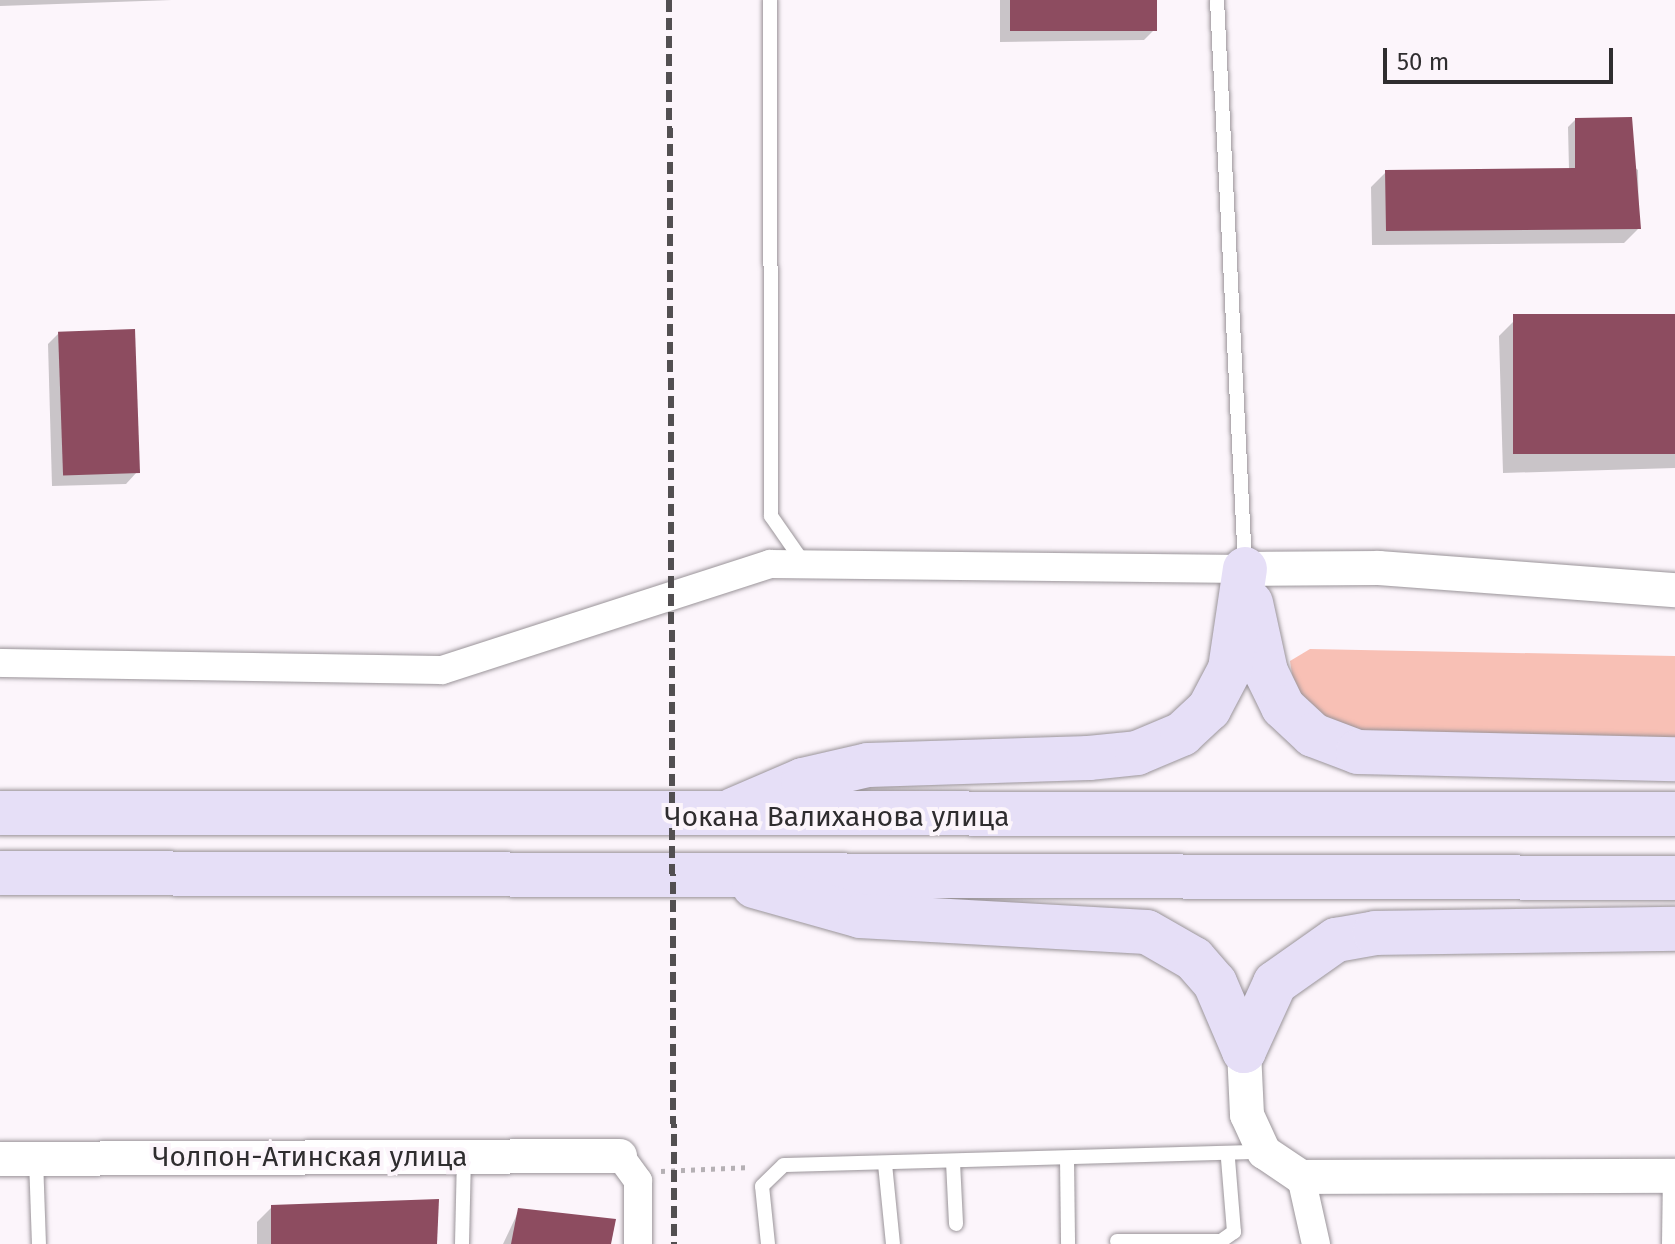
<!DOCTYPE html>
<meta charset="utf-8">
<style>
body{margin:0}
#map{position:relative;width:1675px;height:1244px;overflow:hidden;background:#fcf5fb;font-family:"Fira Sans",sans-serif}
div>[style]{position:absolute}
.green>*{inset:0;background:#f8c0b5}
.shadow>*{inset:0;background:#0003}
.building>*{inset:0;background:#8d4c60;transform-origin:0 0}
.path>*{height:5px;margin-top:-2.5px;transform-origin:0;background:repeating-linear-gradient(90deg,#b5b0b4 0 4px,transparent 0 10px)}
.roads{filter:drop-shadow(0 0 2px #9a9499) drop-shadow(0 0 2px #9a9499)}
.service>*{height:14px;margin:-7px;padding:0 7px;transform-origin:7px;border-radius:7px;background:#fff}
.minor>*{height:28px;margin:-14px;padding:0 14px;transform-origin:14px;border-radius:14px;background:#fff}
.tertiary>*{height:34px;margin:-17px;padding:0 17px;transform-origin:17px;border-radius:17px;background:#fff}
.primary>*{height:44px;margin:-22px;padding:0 22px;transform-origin:22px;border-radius:22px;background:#e6dff7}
.rail>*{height:6px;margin-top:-3px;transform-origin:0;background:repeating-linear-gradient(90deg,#524f51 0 12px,transparent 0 18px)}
span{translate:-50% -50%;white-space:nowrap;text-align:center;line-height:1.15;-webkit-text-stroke:8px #fcf5fb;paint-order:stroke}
.street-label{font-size:28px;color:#2f2d2f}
.scale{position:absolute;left:1383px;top:48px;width:230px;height:36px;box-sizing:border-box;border:4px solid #2f2d2f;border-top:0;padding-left:10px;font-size:24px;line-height:28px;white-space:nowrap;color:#2f2d2f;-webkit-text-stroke:6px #fcf5fb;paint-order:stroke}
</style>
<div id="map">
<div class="green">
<div style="clip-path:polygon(1310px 649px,1675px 656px,1675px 746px,1363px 738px,1328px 726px,1294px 687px,1290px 661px)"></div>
</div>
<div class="shadow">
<div style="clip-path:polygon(0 0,172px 0,0 6px)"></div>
<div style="clip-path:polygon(1000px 0,1155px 0,1155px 29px,1144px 40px,1000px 42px)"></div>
<div style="clip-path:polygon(1575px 120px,1638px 170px,1639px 228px,1624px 243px,1372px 245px,1371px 187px,1386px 172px,1569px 170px,1568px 127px)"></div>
<div style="clip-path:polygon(1675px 316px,1675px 468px,1503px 473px,1499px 336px,1514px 321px)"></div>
<div style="clip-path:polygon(59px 333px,137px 472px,126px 484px,52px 486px,48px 344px)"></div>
<div style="clip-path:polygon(272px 1207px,435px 1244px,257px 1244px,257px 1222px)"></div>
<div style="clip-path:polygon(519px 1210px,609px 1244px,503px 1244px)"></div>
</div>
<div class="building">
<div style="left:1010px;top:0;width:147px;height:31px"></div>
<div style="clip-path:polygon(1632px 117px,1641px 229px,1386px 231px,1385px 170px,1575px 168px,1575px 118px)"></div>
<div style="left:1675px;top:314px;width:140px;height:162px;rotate:90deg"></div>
<div style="left:135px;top:329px;width:144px;height:77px;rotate:88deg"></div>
<div style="clip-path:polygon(439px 1199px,437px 1244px,271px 1244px,271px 1205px)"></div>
<div style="clip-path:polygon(518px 1208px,616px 1219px,611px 1244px,511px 1244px)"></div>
</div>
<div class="path">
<div style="left:661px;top:1171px;width:90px;rotate:-2.5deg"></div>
</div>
<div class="roads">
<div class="service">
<div style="left:770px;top:0;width:516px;rotate:89.89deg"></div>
<div style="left:771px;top:516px;width:60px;rotate:55.2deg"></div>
<div style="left:1217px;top:0;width:565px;rotate:87.16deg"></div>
<div style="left:1067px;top:1158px;width:86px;rotate:89.3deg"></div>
<div style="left:36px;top:1159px;width:85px;rotate:88deg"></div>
<div style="left:953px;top:1162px;width:62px;rotate:87.2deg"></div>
<div style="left:885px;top:1164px;width:80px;rotate:84.3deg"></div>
<div style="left:1117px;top:1241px;width:104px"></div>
<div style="left:1221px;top:1241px;width:16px;rotate:-35deg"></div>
<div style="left:1234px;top:1232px;width:73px;rotate:-94.7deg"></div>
<div style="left:462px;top:1244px;width:87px;rotate:-88.7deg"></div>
<div style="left:768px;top:1244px;width:58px;rotate:-95.9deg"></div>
<div style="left:762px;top:1186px;width:30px;rotate:-44deg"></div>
<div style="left:784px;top:1165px;width:480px;rotate:-1.6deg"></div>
<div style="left:1669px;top:1244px;width:68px;rotate:-89.2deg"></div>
</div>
<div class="minor">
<div style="left:0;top:663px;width:442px;rotate:0.9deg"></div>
<div style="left:442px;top:670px;width:345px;rotate:-17.9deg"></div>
<div style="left:770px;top:564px;width:475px;rotate:0.6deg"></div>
<div style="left:620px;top:1156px;width:31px;rotate:54deg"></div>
<div style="left:638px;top:1181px;width:63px;rotate:90deg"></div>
<div style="left:1301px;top:1177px;width:69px;rotate:77.4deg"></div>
</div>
<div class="tertiary">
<div style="left:1245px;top:569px;width:134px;rotate:-0.4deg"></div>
<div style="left:1379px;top:568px;width:297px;rotate:4.3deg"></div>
<div style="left:1244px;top:1051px;width:64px;rotate:87.3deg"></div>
<div style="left:1247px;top:1115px;width:41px;rotate:65.3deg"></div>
<div style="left:1264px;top:1152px;width:45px;rotate:34deg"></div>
<div style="left:1301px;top:1177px;width:374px;rotate:-0.2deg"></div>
<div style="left:0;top:1159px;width:620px;rotate:-0.28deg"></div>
</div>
<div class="primary">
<div style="left:1251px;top:603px;width:71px;rotate:77.7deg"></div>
<div style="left:1266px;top:672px;width:39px;rotate:64deg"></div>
<div style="left:1283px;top:707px;width:41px;rotate:43deg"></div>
<div style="left:1313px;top:735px;width:48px;rotate:20.7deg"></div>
<div style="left:1358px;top:752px;width:317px;rotate:1.3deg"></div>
<div style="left:733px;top:810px;width:76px;rotate:-23.2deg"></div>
<div style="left:803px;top:780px;width:67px;rotate:-13deg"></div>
<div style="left:868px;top:765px;width:221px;rotate:-1.8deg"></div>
<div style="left:1089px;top:758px;width:48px;rotate:-5.9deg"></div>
<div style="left:1137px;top:753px;width:49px;rotate:-22.9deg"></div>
<div style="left:1182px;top:734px;width:37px;rotate:-43deg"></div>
<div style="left:1209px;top:709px;width:45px;rotate:-62.3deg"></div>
<div style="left:1230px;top:669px;width:101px;rotate:-81.5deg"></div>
<div style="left:0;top:813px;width:1675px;rotate:0.03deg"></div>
<div style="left:0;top:873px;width:1675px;rotate:0.17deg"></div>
<div style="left:754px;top:886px;width:110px;rotate:15.8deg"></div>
<div style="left:860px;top:916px;width:287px;rotate:3.2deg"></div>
<div style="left:1147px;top:932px;width:54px;rotate:29.9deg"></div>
<div style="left:1194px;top:959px;width:32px;rotate:49deg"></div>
<div style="left:1215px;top:983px;width:74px;rotate:66.9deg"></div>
<div style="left:1244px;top:1051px;width:75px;rotate:-65.5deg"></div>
<div style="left:1275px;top:983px;width:75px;rotate:-35.2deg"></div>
<div style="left:1336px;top:940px;width:40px;rotate:-10deg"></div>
<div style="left:1375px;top:933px;width:300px;rotate:-0.8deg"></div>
</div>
</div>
<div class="rail">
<div style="left:669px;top:0;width:1244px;rotate:89.77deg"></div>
</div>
<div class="street-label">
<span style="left:837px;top:817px">Чокана Валиханова улица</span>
<span style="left:310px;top:1157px">Чолпон-Атинская улица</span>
</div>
<div class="scale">50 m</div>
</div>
